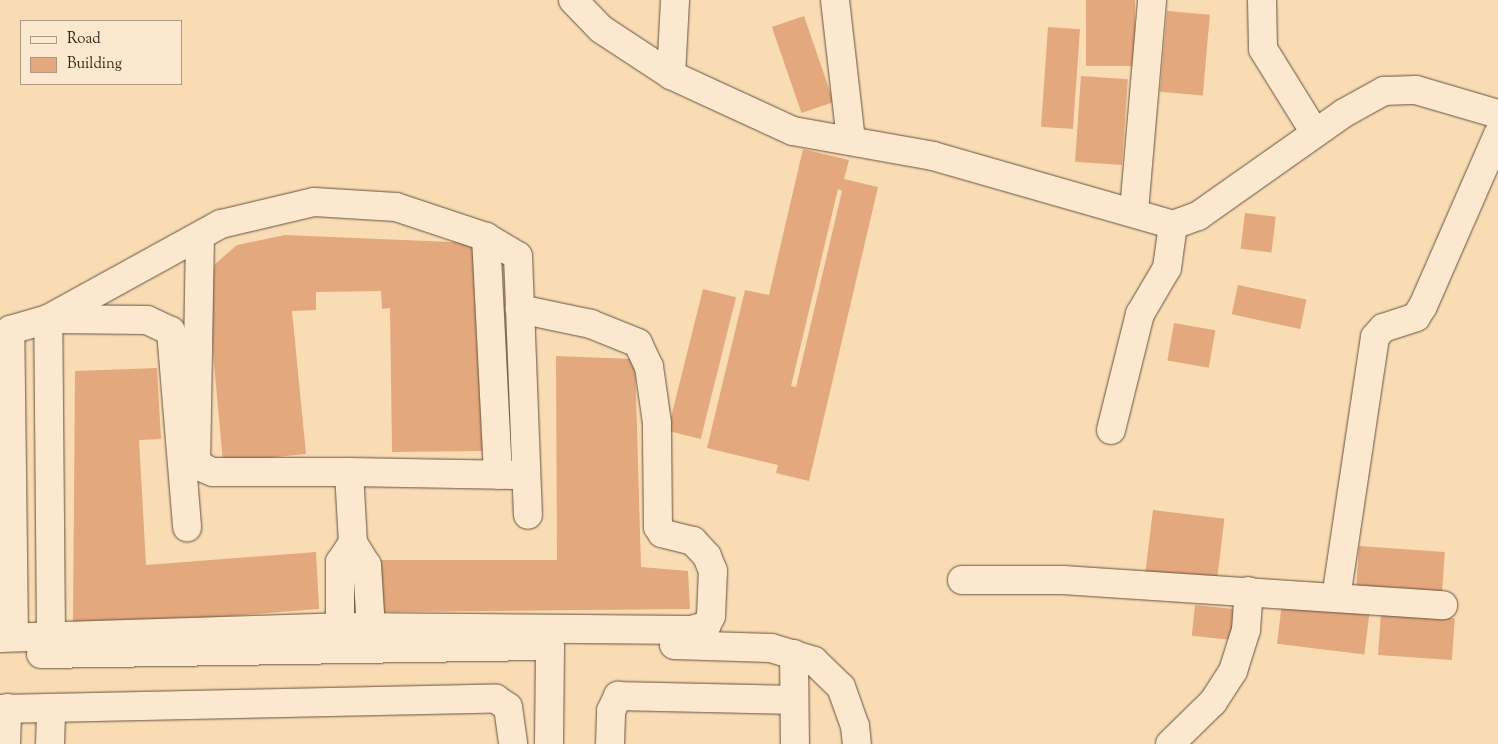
<!DOCTYPE html>
<style>
body{margin:0}
#map{position:relative;width:1498px;height:744px;overflow:hidden;background:#fadcb4;font-family:"Sorts Mill Goudy",serif}
div>[style]{position:absolute}
.building>*{inset:0;background:#e3a87d;transform-origin:0 0}
.roads{filter:drop-shadow(0 0 1px #655240) drop-shadow(0 0 1px #655240)}
.minor>*{height:28px;margin:-14px;padding:0 14px;transform-origin:14px;border-radius:14px;background:#fce8ce}
span{translate:-50% -50%;white-space:nowrap;text-align:center;line-height:1.15;-webkit-text-stroke:5px #fce8ce;paint-order:stroke}
.legend{position:absolute;left:20px;top:20px;width:162px;height:65px;box-sizing:border-box;background:#fce8ce;border:1px solid #ac9a86;margin:0;padding:6px 9px;list-style:none;font-size:15px;color:#33241a}
.legend li{display:flex;align-items:center;gap:10px;height:25px}
.legend b{width:25px;border:1px solid #ac9a86}
</style>
<div id="map">
<div class="building">
<div style="left:1086px;top:0;width:49px;height:66px"></div>
<div style="left:1167px;top:11px;width:43px;height:81px;rotate:5deg"></div>
<div style="left:804px;top:16px;width:91px;height:34px;rotate:71deg"></div>
<div style="left:1048px;top:27px;width:32px;height:100px;rotate:4deg"></div>
<div style="left:1081px;top:76px;width:47px;height:86px;rotate:4deg"></div>
<div style="clip-path:polygon(evenodd,803px 149px,849px 160px,844px 179px,878px 187px,809px 481px,776px 473px,778px 465px,707px 448px,745px 290px,769px 295px,803px 149px,838px 189px,842px 191px,796px 387px,791px 386px,838px 189px)"></div>
<div style="left:1245px;top:213px;width:31px;height:36px;rotate:7deg"></div>
<div style="clip-path:polygon(285px 235px,474px 243px,484px 451px,392px 452px,390px 308px,382px 309px,381px 291px,316px 292px,316px 310px,292px 311px,306px 454px,223px 462px,209px 309px,215px 264px,237px 245px)"></div>
<div style="left:1238px;top:285px;width:70px;height:30px;rotate:12deg"></div>
<div style="left:703px;top:289px;width:34px;height:146px;rotate:14deg"></div>
<div style="left:1174px;top:323px;width:42px;height:38px;rotate:10deg"></div>
<div style="clip-path:polygon(556px 356px,635px 359px,641px 567px,688px 571px,690px 609px,380px 612px,375px 560px,557px 560px)"></div>
<div style="clip-path:polygon(157px 368px,161px 439px,139px 440px,146px 565px,316px 552px,319px 609px,77px 628px,73px 622px,75px 371px)"></div>
<div style="left:1153px;top:510px;width:72px;height:68px;rotate:7deg"></div>
<div style="left:1359px;top:546px;width:86px;height:42px;rotate:4deg"></div>
<div style="left:1282px;top:603px;width:88px;height:41px;rotate:7deg"></div>
<div style="left:1195px;top:605px;width:41px;height:31px;rotate:6deg"></div>
<div style="left:1381px;top:613px;width:74px;height:42px;rotate:4deg"></div>
</div>
<div class="roads">
<div class="minor">
<div style="left:573px;top:0;width:40px;rotate:46deg"></div>
<div style="left:601px;top:29px;width:84px;rotate:33.3deg"></div>
<div style="left:671px;top:75px;width:134px;rotate:24.7deg"></div>
<div style="left:793px;top:131px;width:142px;rotate:10.1deg"></div>
<div style="left:933px;top:156px;width:250px;rotate:16deg"></div>
<div style="left:1173px;top:225px;width:27px;rotate:-20deg"></div>
<div style="left:1198px;top:216px;width:179px;rotate:-35.2deg"></div>
<div style="left:1344px;top:113px;width:46px;rotate:-28.8deg"></div>
<div style="left:1384px;top:91px;width:32px;rotate:-2deg"></div>
<div style="left:1416px;top:90px;width:85px;rotate:16.3deg"></div>
<div style="left:835px;top:0;width:141px;rotate:83.5deg"></div>
<div style="left:1262px;top:0;width:49px;rotate:88.8deg"></div>
<div style="left:1263px;top:49px;width:99px;rotate:58.2deg"></div>
<div style="left:671px;top:75px;width:75px;rotate:-86.9deg"></div>
<div style="left:1134px;top:211px;width:212px;rotate:-85.1deg"></div>
<div style="left:200px;top:236px;width:222px;rotate:91deg"></div>
<div style="left:196px;top:458px;width:10px;rotate:61deg"></div>
<div style="left:201px;top:467px;width:13px;rotate:23deg"></div>
<div style="left:213px;top:472px;width:136px"></div>
<div style="left:349px;top:472px;width:71px;rotate:86.8deg"></div>
<div style="left:486px;top:237px;width:37px;rotate:31deg"></div>
<div style="left:518px;top:256px;width:259px;rotate:87.8deg"></div>
<div style="left:1111px;top:430px;width:120px;rotate:-76deg"></div>
<div style="left:1140px;top:314px;width:53px;rotate:-59.6deg"></div>
<div style="left:1167px;top:268px;width:43px;rotate:-82.1deg"></div>
<div style="left:349px;top:472px;width:166px;rotate:1deg"></div>
<div style="left:962px;top:580px;width:101px"></div>
<div style="left:1063px;top:580px;width:381px;rotate:3.8deg"></div>
<div style="left:1336px;top:598px;width:264px;rotate:-81.5deg"></div>
<div style="left:1375px;top:337px;width:12px;rotate:-48deg"></div>
<div style="left:1383px;top:328px;width:35px;rotate:-18deg"></div>
<div style="left:1416px;top:317px;width:13px;rotate:-58deg"></div>
<div style="left:1423px;top:306px;width:188px;rotate:-66.4deg"></div>
<div style="left:51px;top:636px;width:317px;rotate:-90.5deg"></div>
<div style="left:48px;top:319px;width:99px;rotate:0.6deg"></div>
<div style="left:147px;top:320px;width:26px;rotate:25deg"></div>
<div style="left:171px;top:331px;width:197px;rotate:85.3deg"></div>
<div style="left:14px;top:637px;width:307px;rotate:-90.7deg"></div>
<div style="left:10px;top:330px;width:40px;rotate:-16deg"></div>
<div style="left:48px;top:319px;width:197px;rotate:-28.8deg"></div>
<div style="left:221px;top:224px;width:96px;rotate:-13.3deg"></div>
<div style="left:314px;top:202px;width:82px;rotate:3.5deg"></div>
<div style="left:396px;top:207px;width:95px;rotate:18.4deg"></div>
<div style="left:486px;top:237px;width:238px;rotate:87.1deg"></div>
<div style="left:0;top:638px;width:341px;rotate:-1.8deg"></div>
<div style="left:341px;top:627px;width:350px;rotate:0.5deg"></div>
<div style="left:691px;top:630px;width:16px;rotate:-15deg"></div>
<div style="left:706px;top:626px;width:11px;rotate:-63deg"></div>
<div style="left:711px;top:616px;width:45px;rotate:-87.5deg"></div>
<div style="left:713px;top:571px;width:16px;rotate:-112deg"></div>
<div style="left:707px;top:556px;width:21px;rotate:-133deg"></div>
<div style="left:693px;top:541px;width:32px;rotate:-166deg"></div>
<div style="left:662px;top:533px;width:7px;rotate:-124deg"></div>
<div style="left:658px;top:527px;width:104px;rotate:-90.6deg"></div>
<div style="left:657px;top:423px;width:57px;rotate:-98.1deg"></div>
<div style="left:649px;top:367px;width:26px;rotate:-115deg"></div>
<div style="left:638px;top:343px;width:51px;rotate:-158deg"></div>
<div style="left:591px;top:324px;width:73px;rotate:-168.1deg"></div>
<div style="left:340px;top:645px;width:83px;rotate:-90deg"></div>
<div style="left:340px;top:562px;width:23px;rotate:-56deg"></div>
<div style="left:353px;top:543px;width:26px;rotate:58deg"></div>
<div style="left:367px;top:565px;width:80px;rotate:86.4deg"></div>
<div style="left:674px;top:645px;width:97px;rotate:1.8deg"></div>
<div style="left:771px;top:648px;width:45px;rotate:16.8deg"></div>
<div style="left:814px;top:661px;width:37px;rotate:44deg"></div>
<div style="left:841px;top:687px;width:41px;rotate:70.3deg"></div>
<div style="left:855px;top:726px;width:18px;rotate:84deg"></div>
<div style="left:41px;top:654px;width:500px;rotate:-0.92deg"></div>
<div style="left:794px;top:654px;width:90px;rotate:89.4deg"></div>
<div style="left:0;top:709px;width:496px;rotate:-1.2deg"></div>
<div style="left:496px;top:699px;width:14px;rotate:34deg"></div>
<div style="left:508px;top:707px;width:37px;rotate:82deg"></div>
<div style="left:6px;top:744px;width:36px;rotate:-88deg"></div>
<div style="left:50px;top:744px;width:36px;rotate:-88deg"></div>
<div style="left:549px;top:744px;width:99px;rotate:-89.4deg"></div>
<div style="left:610px;top:744px;width:33px;rotate:-88deg"></div>
<div style="left:611px;top:711px;width:17px;rotate:-65deg"></div>
<div style="left:618px;top:696px;width:176px;rotate:1.3deg"></div>
<div style="left:1170px;top:744px;width:60px;rotate:-44.3deg"></div>
<div style="left:1213px;top:702px;width:37px;rotate:-57deg"></div>
<div style="left:1233px;top:671px;width:43px;rotate:-72.4deg"></div>
<div style="left:1246px;top:630px;width:39px;rotate:-86deg"></div>
</div>
</div>
<ul class="legend">
<li><b style="height:6px;background:#fce8ce"></b>Road</li>
<li><b style="height:14px;background:#e3a87d"></b>Building</li>
</ul>
</div>
